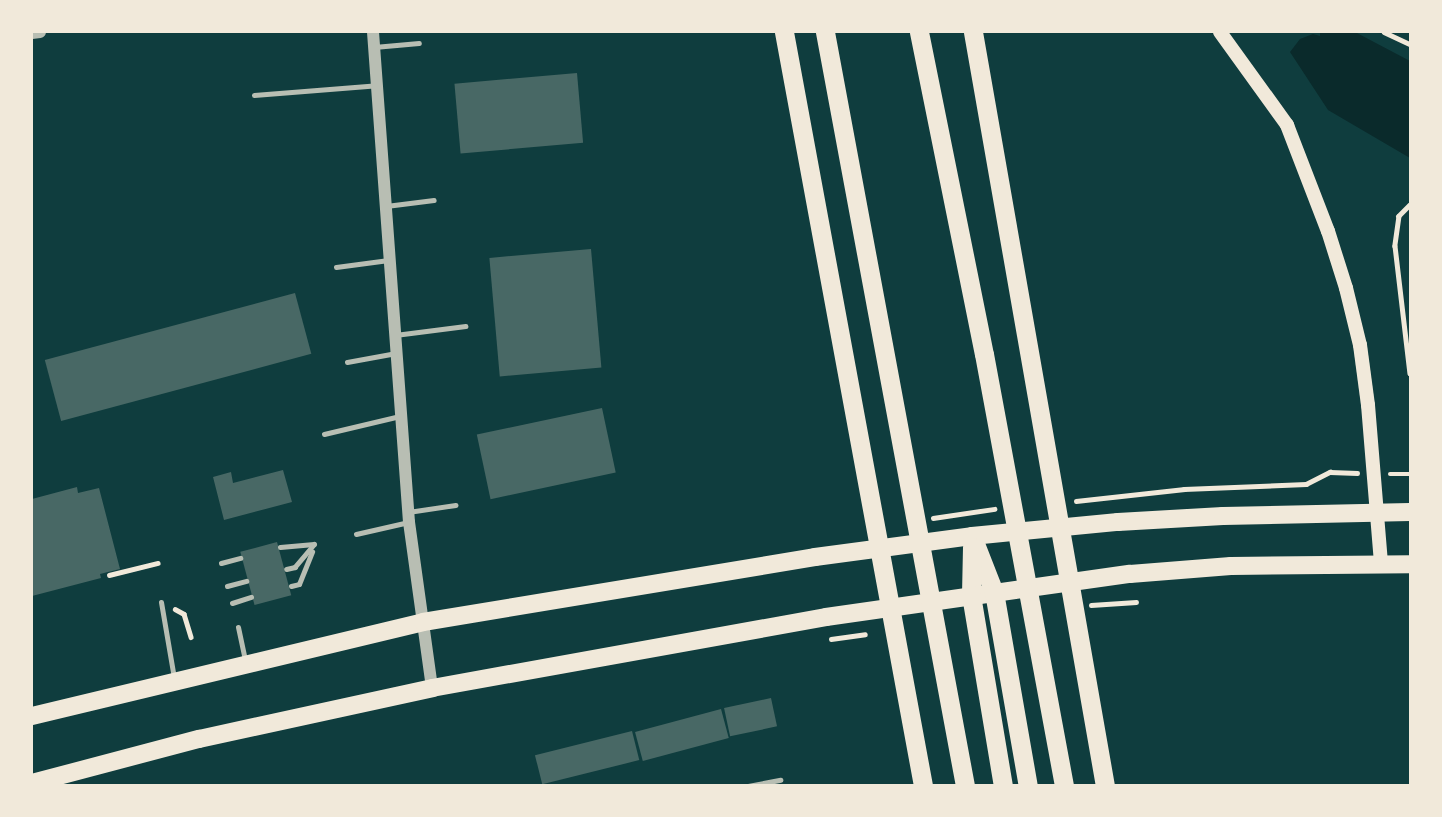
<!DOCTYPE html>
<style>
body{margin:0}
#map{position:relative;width:1442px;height:817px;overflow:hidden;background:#0f3d3e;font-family:"Fira Sans Condensed",sans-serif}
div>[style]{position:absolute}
.water>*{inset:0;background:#0a2a2b}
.building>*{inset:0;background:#486865;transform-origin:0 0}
.path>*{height:4.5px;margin:-2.25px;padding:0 2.25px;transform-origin:2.25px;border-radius:2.25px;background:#f1e9da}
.service>*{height:5px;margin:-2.5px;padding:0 2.5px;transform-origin:2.5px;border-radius:2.5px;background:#b8beb3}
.tertiary>*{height:12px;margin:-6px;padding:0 6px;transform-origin:6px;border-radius:6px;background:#b8beb3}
.secondary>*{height:14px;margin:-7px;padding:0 7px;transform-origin:7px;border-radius:7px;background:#f1e9da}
.primary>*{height:18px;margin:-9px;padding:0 9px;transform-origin:9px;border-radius:9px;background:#f1e9da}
.motorway>*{height:19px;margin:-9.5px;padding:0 9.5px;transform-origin:9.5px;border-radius:9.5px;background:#f1e9da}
span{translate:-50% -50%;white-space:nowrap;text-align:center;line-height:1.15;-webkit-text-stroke:7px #f1e9da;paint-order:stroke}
.frame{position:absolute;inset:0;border:33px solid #f1e9da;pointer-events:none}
</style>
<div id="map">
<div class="water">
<div style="clip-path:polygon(1320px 32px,1355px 32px,1410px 61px,1410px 158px,1328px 110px,1290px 52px,1300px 39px,1313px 34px,1320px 36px)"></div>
</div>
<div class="building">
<div style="left:577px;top:73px;width:70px;height:123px;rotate:85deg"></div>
<div style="left:591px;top:249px;width:119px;height:102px;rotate:85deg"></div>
<div style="left:295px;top:293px;width:63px;height:259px;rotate:75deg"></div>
<div style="left:602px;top:408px;width:66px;height:128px;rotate:78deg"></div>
<div style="clip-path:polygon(283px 470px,292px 502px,224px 520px,213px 477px,231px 472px,233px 483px)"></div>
<div style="clip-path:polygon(77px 487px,78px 493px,99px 488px,120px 569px,100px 574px,101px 578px,32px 596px,32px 499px)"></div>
<div style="left:277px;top:542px;width:55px;height:38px;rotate:75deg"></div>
<div style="left:771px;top:698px;width:29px;height:48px;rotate:78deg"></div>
<div style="left:721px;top:709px;width:30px;height:89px;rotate:75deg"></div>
<div style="left:632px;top:731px;width:30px;height:100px;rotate:76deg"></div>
</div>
<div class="path">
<div style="left:1384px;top:32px;width:29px;rotate:25deg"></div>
<div style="left:1410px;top:205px;width:16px;rotate:135deg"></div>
<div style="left:1399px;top:216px;width:30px;rotate:98deg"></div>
<div style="left:1395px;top:246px;width:128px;rotate:83.3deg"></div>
<div style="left:1390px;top:474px;width:20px"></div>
<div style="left:1076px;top:501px;width:109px;rotate:-6.3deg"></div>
<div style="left:1184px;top:489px;width:122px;rotate:-2.3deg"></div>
<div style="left:1306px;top:484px;width:27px;rotate:-27deg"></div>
<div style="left:1330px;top:472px;width:27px;rotate:2deg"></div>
<div style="left:933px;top:518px;width:62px;rotate:-8.4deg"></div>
<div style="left:109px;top:575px;width:50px;rotate:-13.8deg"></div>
<div style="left:1091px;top:605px;width:45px;rotate:-3.8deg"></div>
<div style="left:175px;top:609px;width:10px;rotate:29deg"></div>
<div style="left:184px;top:614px;width:24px;rotate:73deg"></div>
<div style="left:831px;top:639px;width:34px;rotate:-8deg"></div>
</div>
<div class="service">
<div style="left:374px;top:47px;width:45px;rotate:-5.1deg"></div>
<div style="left:254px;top:95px;width:123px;rotate:-4.6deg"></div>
<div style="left:386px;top:206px;width:48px;rotate:-7.1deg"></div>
<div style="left:336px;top:267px;width:53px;rotate:-7.5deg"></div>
<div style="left:395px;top:335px;width:71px;rotate:-7.3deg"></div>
<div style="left:347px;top:362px;width:50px;rotate:-10.4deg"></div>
<div style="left:324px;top:434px;width:78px;rotate:-13.3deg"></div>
<div style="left:408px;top:512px;width:48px;rotate:-8.5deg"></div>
<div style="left:356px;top:534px;width:54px;rotate:-12.8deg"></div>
<div style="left:280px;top:547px;width:34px;rotate:-5deg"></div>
<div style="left:314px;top:544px;width:30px;rotate:130deg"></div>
<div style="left:295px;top:567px;width:9px;rotate:167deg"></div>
<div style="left:221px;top:563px;width:20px;rotate:-15deg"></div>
<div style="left:227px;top:586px;width:20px;rotate:-15deg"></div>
<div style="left:291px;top:586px;width:8px;rotate:-14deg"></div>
<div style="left:299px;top:584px;width:35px;rotate:-68deg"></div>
<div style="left:161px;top:602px;width:77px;rotate:80.3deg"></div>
<div style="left:232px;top:603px;width:20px;rotate:-18deg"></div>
<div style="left:238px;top:627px;width:34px;rotate:78deg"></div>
<div style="left:748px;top:786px;width:33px;rotate:-11deg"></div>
</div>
<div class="tertiary">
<div style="left:373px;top:32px;width:491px;rotate:85.8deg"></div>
<div style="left:409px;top:522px;width:168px;rotate:82.1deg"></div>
<div style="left:32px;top:33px;width:8px;rotate:-7deg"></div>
</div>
<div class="secondary">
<div style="left:1220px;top:32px;width:115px;rotate:54.2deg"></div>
<div style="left:1287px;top:125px;width:114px;rotate:68.9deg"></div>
<div style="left:1328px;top:231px;width:60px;rotate:72.5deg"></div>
<div style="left:1346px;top:288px;width:59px;rotate:76.2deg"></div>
<div style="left:1360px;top:345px;width:61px;rotate:82.4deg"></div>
<div style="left:1368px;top:405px;width:159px;rotate:85.3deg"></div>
</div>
<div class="primary">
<div style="left:32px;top:716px;width:402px;rotate:-13.5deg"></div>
<div style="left:423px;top:622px;width:397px;rotate:-9.4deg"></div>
<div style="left:815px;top:557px;width:158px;rotate:-7.6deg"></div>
<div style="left:972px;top:536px;width:147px;rotate:-5.5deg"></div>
<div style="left:1118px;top:522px;width:105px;rotate:-3.3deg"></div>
<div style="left:1223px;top:516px;width:187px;rotate:-1.2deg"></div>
<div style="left:32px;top:783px;width:173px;rotate:-14.8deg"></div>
<div style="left:199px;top:739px;width:239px;rotate:-12.3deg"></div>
<div style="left:432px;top:688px;width:400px;rotate:-10.2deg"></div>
<div style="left:826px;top:617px;width:307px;rotate:-8.1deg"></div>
<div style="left:1130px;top:574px;width:101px;rotate:-4.5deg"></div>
<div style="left:1231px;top:566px;width:179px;rotate:-0.6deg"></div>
</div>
<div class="motorway">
<div style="left:784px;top:32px;width:767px;rotate:79.55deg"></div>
<div style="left:825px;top:32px;width:767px;rotate:79.48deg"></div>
<div style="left:919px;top:32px;width:328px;rotate:78.6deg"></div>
<div style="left:984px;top:354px;width:439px;rotate:79.5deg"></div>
<div style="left:973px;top:32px;width:765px;rotate:80.07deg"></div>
<div style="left:972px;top:536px;width:60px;rotate:68.6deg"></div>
<div style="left:994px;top:592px;width:197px;rotate:80.1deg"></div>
<div style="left:972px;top:547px;width:48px;rotate:91.2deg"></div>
<div style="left:971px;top:595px;width:194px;rotate:80.5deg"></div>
</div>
<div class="frame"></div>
</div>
